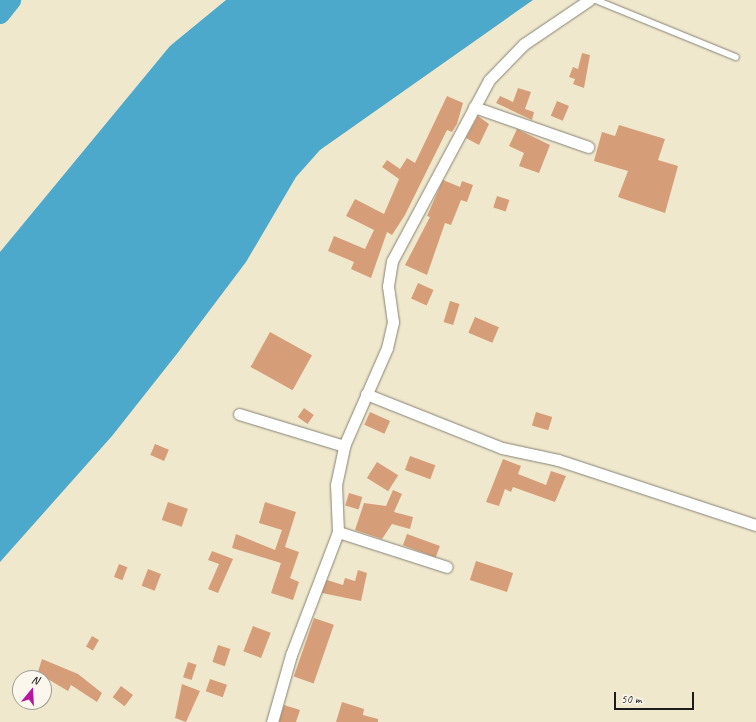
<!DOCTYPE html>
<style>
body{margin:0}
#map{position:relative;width:756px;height:722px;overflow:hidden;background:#f0e8cd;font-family:Caveat,sans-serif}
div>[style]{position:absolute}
.water>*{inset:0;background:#4da9cb}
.river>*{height:19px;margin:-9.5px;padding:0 9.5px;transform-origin:9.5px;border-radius:9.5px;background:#4da9cb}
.building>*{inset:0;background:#d69e78;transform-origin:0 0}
.roads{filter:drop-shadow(0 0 1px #868274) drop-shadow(0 0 1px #868274)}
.lane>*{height:5.5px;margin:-2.75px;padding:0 2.75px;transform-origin:2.75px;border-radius:2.75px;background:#fff}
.street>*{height:11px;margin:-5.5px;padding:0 5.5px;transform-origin:5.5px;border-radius:5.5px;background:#fff}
span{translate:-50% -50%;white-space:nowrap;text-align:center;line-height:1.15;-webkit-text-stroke:3px #fbf7ec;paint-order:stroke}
.north{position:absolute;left:12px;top:670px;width:40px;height:40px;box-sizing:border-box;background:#fbf7ec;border:1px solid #a29f99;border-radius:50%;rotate:18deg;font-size:11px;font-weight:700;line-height:16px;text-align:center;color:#1c1c1c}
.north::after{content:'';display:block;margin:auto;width:14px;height:18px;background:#b5179e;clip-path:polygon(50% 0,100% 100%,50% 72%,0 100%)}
.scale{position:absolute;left:614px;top:692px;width:80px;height:18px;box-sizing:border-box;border:2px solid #1c1c1c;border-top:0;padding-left:5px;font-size:12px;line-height:14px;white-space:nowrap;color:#1c1c1c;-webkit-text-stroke:3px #fbf7ec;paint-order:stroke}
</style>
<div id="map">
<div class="water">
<div style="clip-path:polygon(226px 0,533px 0,320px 150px,296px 177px,246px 262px,176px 355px,112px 436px,0 562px,0 252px,170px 46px)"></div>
</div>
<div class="river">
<div style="left:0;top:14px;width:18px;rotate:-52deg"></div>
</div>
<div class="building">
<div style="clip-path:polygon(582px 53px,590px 55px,584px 88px,573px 84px,575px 79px,569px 77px,573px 67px,578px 69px)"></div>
<div style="clip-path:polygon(518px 88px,531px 92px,525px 109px,534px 112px,532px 120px,496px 103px,500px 96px,513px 102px)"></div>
<div style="clip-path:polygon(447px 96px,463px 103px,457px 124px,452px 132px,447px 130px,405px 215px,392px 235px,387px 232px,371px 278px,351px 269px,354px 262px,328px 251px,334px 236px,365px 249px,374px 230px,346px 216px,355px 199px,384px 214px,399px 179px,382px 167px,387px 160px,400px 169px,407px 158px,415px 163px)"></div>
<div style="left:557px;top:101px;width:13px;height:16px;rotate:23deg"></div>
<div style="clip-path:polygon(478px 116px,489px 124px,479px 145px,466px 138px)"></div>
<div style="clip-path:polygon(619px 125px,665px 139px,658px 160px,678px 166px,665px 213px,618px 197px,628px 171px,594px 161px,602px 132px,615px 136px)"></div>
<div style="clip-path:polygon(517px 129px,550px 145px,539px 173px,519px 166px,524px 153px,509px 146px)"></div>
<div style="clip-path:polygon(443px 180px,460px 187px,462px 181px,473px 185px,467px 202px,461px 200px,451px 225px,445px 223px,427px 275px,405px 265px,430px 217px,427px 216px)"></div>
<div style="left:497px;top:196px;width:13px;height:12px;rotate:18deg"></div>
<div style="left:418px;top:283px;width:17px;height:17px;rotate:24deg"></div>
<div style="left:450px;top:301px;width:10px;height:22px;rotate:17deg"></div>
<div style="left:475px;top:317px;width:26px;height:17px;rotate:23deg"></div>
<div style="left:270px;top:332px;width:48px;height:40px;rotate:29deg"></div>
<div style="left:304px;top:408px;width:12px;height:11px;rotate:35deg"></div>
<div style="left:370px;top:412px;width:22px;height:14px;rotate:24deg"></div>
<div style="left:536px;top:412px;width:17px;height:14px;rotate:17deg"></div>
<div style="left:155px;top:444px;width:15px;height:12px;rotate:23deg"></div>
<div style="left:410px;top:456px;width:27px;height:15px;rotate:20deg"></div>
<div style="clip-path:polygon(503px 459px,521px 466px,518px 474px,546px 485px,551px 471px,566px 476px,555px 502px,513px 487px,511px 492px,505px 489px,499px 506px,486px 502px)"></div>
<div style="left:377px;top:462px;width:25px;height:19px;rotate:32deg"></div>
<div style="clip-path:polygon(393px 490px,402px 494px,394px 512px,413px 517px,410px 529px,392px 524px,382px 539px,355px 530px,364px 503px,386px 506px)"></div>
<div style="left:349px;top:493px;width:14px;height:13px;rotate:17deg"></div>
<div style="left:168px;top:502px;width:21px;height:19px;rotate:19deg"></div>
<div style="clip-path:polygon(265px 502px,296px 512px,285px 547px,299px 552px,290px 578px,299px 582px,293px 600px,271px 593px,281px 563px,232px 548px,236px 534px,275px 550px,282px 530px,259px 523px)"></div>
<div style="left:407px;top:534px;width:35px;height:12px;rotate:20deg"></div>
<div style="clip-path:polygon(212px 551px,233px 559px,218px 593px,208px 589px,219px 564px,208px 560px)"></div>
<div style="left:476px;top:561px;width:39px;height:20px;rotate:18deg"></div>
<div style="left:119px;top:564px;width:9px;height:14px;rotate:21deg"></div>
<div style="left:148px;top:569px;width:14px;height:18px;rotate:21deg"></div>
<div style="clip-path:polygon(358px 570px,367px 573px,361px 601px,322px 593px,327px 580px,343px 585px,345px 578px,355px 581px)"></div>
<div style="left:314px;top:618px;width:21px;height:62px;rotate:19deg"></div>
<div style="left:253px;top:626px;width:19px;height:27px;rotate:21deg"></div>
<div style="left:92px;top:636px;width:8px;height:12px;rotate:30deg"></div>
<div style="left:218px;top:645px;width:13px;height:18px;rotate:18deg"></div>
<div style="clip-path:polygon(42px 659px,78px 674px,102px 693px,97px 702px,71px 685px,68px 691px,46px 678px,36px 678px)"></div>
<div style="left:188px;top:662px;width:9px;height:16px;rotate:18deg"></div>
<div style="left:210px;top:679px;width:18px;height:13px;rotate:19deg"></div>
<div style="clip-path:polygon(182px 684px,200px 691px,186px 722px,175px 718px)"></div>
<div style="left:121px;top:686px;width:15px;height:14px;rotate:37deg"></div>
<div style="clip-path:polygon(342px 702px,364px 709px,363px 715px,378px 719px,378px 722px,336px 722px)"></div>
<div style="clip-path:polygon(284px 705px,300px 710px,296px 722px,279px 722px)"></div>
</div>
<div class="roads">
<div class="lane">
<div style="left:596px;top:0;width:151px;rotate:22.2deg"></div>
</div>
<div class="street">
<div style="left:474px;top:107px;width:121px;rotate:19.3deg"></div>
<div style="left:366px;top:394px;width:146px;rotate:21.7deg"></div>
<div style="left:502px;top:448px;width:57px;rotate:12.1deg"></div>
<div style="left:558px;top:460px;width:208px;rotate:18.2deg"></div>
<div style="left:239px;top:414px;width:110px;rotate:16.9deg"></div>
<div style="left:338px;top:532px;width:114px;rotate:17.8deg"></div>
<div style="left:272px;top:722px;width:70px;rotate:-74.2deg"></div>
<div style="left:291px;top:655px;width:132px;rotate:-69.1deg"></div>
<div style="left:338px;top:532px;width:47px;rotate:-92.4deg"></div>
<div style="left:336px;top:485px;width:40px;rotate:-78deg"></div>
<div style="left:344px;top:446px;width:107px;rotate:-66.3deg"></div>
<div style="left:387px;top:348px;width:27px;rotate:-77deg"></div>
<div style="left:393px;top:322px;width:36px;rotate:-98deg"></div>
<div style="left:388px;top:286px;width:25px;rotate:-81deg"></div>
<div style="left:392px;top:261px;width:205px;rotate:-61.8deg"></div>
<div style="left:489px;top:80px;width:50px;rotate:-45.8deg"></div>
<div style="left:524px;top:44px;width:78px;rotate:-34.1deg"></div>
</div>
</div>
<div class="north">N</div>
<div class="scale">50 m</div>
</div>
